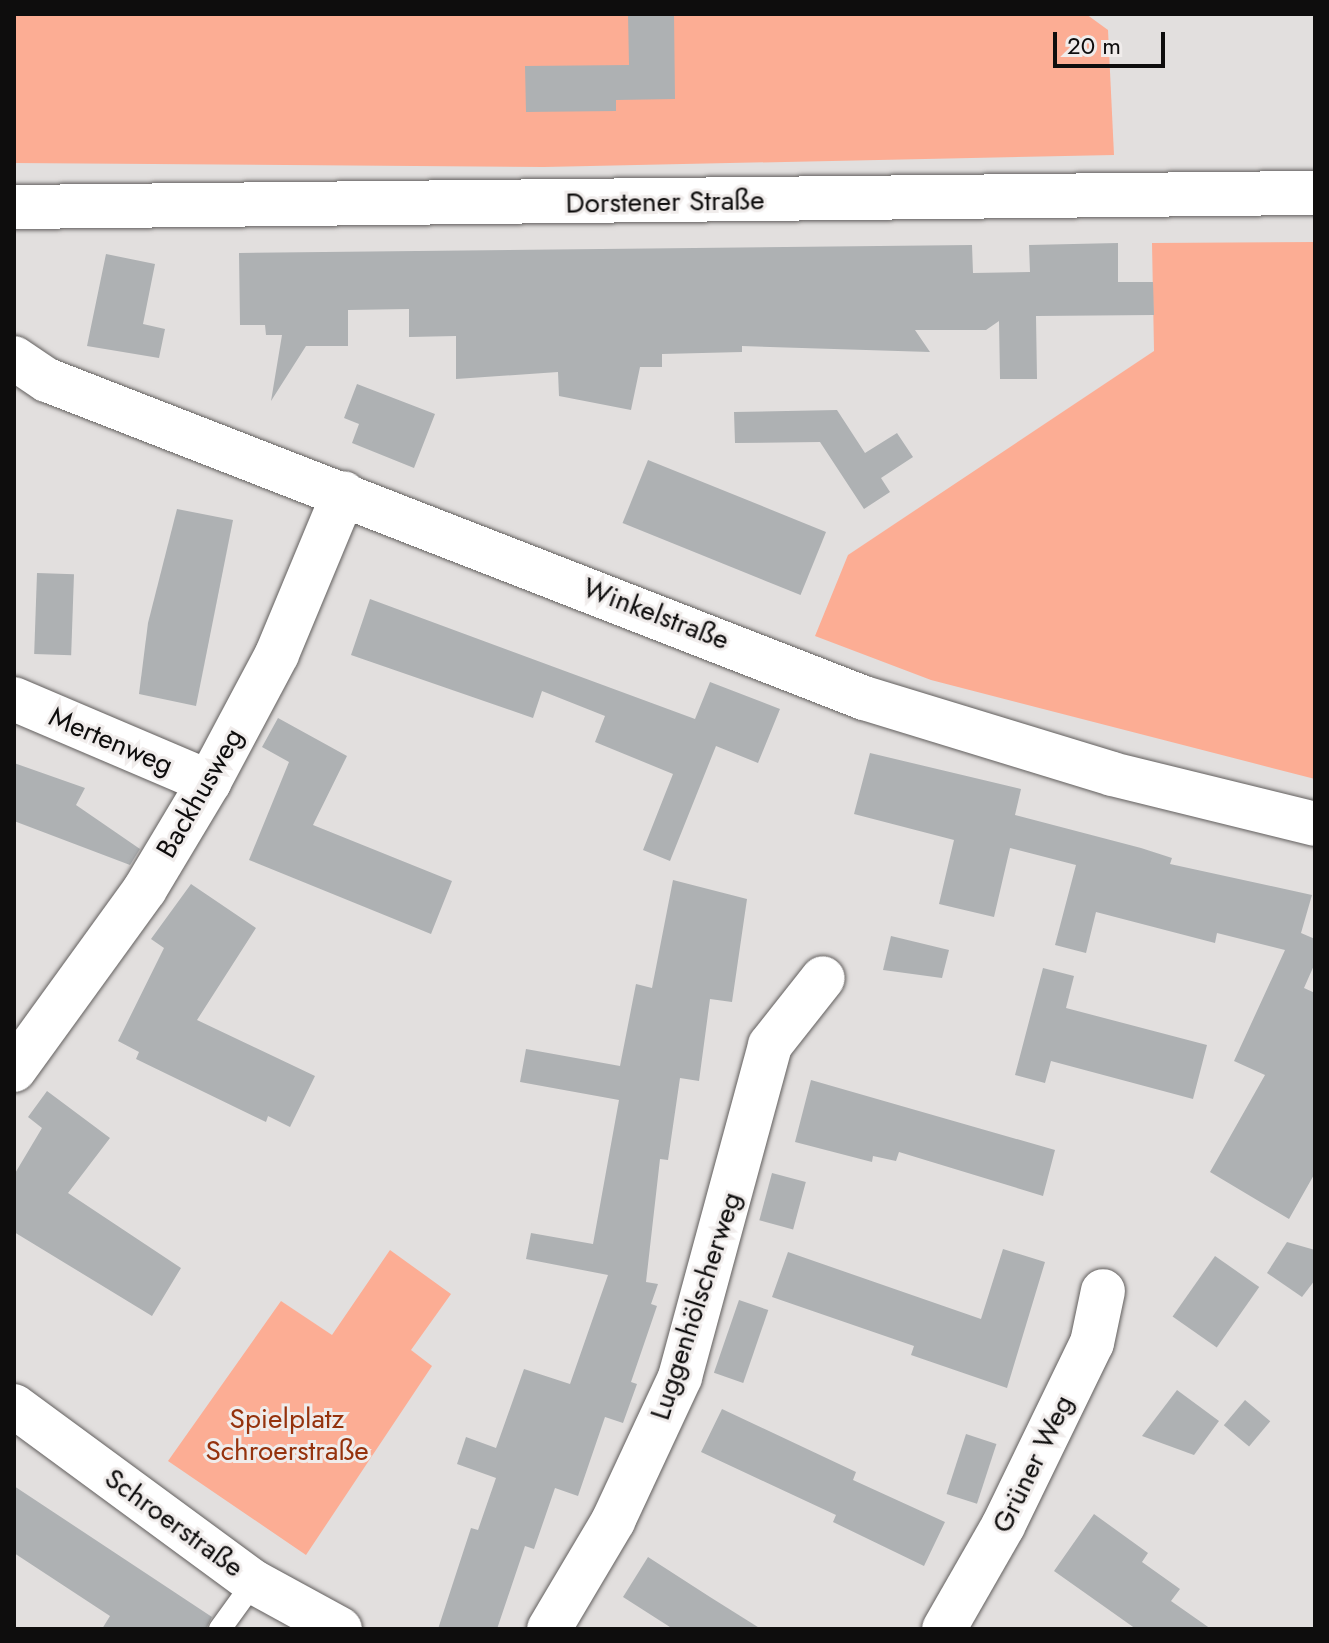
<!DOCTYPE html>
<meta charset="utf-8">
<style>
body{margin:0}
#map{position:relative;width:1329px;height:1643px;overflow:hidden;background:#e2dfde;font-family:Jost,sans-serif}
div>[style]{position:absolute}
.green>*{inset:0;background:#fcad94}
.building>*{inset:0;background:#aeb1b3;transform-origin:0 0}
.roads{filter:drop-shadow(0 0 2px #625f5e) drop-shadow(0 0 2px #625f5e)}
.lane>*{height:22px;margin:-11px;padding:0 11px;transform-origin:11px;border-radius:11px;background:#fff}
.street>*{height:44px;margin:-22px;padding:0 22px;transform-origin:22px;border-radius:22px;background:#fff}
.secondary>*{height:44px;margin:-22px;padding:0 22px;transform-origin:22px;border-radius:22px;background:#fff}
span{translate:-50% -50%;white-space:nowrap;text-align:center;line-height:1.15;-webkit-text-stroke:6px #f0eceb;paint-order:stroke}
.street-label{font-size:28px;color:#0e0d0d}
.park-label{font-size:28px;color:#95320d}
.frame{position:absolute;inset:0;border:16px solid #0e0d0d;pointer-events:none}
.scale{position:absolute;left:1053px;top:32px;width:112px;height:36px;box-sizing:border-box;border:4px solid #0e0d0d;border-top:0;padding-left:10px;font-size:24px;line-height:28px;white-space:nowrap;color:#0e0d0d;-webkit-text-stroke:6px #f0eceb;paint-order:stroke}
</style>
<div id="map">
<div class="green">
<div style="clip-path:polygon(14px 14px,1086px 14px,1108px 30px,1114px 155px,544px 167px,14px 163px)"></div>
<div style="clip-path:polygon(1315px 242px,1315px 779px,931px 680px,815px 636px,848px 555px,1154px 351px,1152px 243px)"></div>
<div style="clip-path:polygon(390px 1250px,451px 1294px,411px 1350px,432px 1366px,306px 1555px,168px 1461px,281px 1301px,332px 1335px)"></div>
</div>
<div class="building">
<div style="clip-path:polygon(628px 14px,674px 14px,675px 99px,616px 100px,616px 111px,526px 112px,525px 66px,629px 65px)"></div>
<div style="clip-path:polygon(1118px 243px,1118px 282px,1153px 282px,1154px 315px,1036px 316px,1037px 379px,1000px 379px,999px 321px,986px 330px,915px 330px,930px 352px,742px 346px,742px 352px,662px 354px,662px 367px,640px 367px,631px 410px,559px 396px,558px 372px,456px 379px,456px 336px,409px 337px,409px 309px,348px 310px,348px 346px,306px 346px,271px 401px,282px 335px,266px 335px,265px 325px,240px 325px,239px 253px,972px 245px,973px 273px,1030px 272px,1029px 245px)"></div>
<div style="clip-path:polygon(106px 254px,155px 264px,143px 324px,165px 329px,159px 358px,87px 346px)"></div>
<div style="clip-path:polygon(357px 384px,435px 414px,414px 468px,352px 443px,359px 424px,344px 418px)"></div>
<div style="clip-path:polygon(837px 410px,865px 453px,897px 433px,913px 457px,881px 478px,890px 492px,864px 509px,820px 442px,735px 443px,734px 412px)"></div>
<div style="left:648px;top:460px;width:192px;height:68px;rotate:22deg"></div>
<div style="clip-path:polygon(177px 509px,233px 520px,196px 706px,139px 694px,148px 623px)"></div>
<div style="left:37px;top:573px;width:37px;height:81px;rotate:2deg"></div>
<div style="clip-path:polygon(370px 599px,695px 719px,710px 682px,780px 709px,758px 763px,716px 746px,670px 861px,643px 850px,673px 774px,595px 742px,605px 716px,542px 691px,533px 718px,351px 655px)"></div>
<div style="clip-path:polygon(278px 718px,347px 756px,313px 825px,452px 881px,431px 934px,249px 860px,289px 762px,262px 747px)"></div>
<div style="clip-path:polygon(870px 753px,1021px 789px,1015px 815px,1141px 848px,1172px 858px,1170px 864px,1312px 895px,1301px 933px,1315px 939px,1315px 963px,1304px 988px,1315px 993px,1315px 1173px,1289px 1219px,1210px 1172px,1265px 1075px,1234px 1061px,1285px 950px,1217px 933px,1215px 943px,1096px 912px,1086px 953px,1055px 945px,1076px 865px,1010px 848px,994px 917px,939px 904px,954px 840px,854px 814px)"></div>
<div style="clip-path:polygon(14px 763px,85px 788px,76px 805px,140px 849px,130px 865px,14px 821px)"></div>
<div style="clip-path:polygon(673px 880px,747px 899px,732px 1002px,710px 999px,699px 1081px,680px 1078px,668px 1160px,660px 1159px,646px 1282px,658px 1284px,651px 1304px,657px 1306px,631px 1382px,637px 1384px,623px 1423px,605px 1417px,578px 1496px,555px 1488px,534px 1549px,525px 1546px,497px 1629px,438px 1629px,471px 1528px,478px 1530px,496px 1478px,457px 1464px,466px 1437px,496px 1448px,524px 1369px,570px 1384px,608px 1275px,526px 1259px,531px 1233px,593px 1244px,619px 1100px,520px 1082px,526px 1049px,620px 1066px,636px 984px,652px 988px)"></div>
<div style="clip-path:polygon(191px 884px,256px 928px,197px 1020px,315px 1076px,290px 1127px,268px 1116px,266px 1122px,136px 1059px,139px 1052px,118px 1041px,164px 948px,151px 939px)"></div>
<div style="clip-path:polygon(891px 936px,949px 950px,942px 978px,883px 970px)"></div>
<div style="clip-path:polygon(1043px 968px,1074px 976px,1066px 1008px,1207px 1045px,1193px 1099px,1051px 1061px,1045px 1083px,1015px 1075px)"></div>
<div style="clip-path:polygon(811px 1080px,1055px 1150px,1043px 1196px,899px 1152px,896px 1161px,873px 1156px,872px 1162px,795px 1142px)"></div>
<div style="clip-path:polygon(47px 1091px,110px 1138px,68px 1193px,181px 1268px,152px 1316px,14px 1232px,14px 1175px,42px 1128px,28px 1117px)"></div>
<div style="left:772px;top:1173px;width:35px;height:49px;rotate:15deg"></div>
<div style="clip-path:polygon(1287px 1242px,1315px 1250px,1315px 1280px,1302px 1297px,1267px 1273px)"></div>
<div style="clip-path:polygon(1003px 1249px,1045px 1262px,1007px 1388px,911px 1355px,914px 1346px,772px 1297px,788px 1252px,981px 1319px)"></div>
<div style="left:1215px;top:1256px;width:54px;height:74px;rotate:35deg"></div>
<div style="left:739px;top:1300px;width:31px;height:77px;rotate:19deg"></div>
<div style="clip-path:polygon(1177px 1390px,1219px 1421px,1194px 1455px,1142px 1436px)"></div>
<div style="left:1245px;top:1400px;width:33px;height:33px;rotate:40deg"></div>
<div style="clip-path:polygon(722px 1409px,856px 1472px,853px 1480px,945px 1522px,924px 1566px,833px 1522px,836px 1515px,701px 1452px)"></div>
<div style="left:966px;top:1434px;width:32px;height:63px;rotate:18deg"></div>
<div style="clip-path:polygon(14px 1486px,212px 1617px,206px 1629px,102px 1629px,110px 1616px,14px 1553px)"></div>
<div style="clip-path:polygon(1094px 1514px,1148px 1553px,1142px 1562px,1180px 1589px,1171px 1601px,1211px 1629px,1136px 1629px,1054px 1571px)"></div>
<div style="clip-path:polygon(648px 1557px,710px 1597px,761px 1629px,673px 1629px,623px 1597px)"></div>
</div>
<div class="roads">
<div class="lane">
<div style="left:220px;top:1629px;width:58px;rotate:-54.1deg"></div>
</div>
<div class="street">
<div style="left:14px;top:358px;width:40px;rotate:34deg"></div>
<div style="left:47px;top:380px;width:877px;rotate:21.27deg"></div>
<div style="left:864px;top:698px;width:259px;rotate:17deg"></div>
<div style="left:1112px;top:774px;width:209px;rotate:13.8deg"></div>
<div style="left:14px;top:699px;width:212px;rotate:23.1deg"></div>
<div style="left:14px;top:1070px;width:223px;rotate:-54.1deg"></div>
<div style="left:145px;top:889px;width:125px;rotate:-59.1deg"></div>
<div style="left:209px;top:782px;width:145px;rotate:-62deg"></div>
<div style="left:277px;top:654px;width:174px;rotate:-67.4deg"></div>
<div style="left:14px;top:1406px;width:298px;rotate:36.3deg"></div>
<div style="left:254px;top:1582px;width:98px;rotate:28.7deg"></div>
<div style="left:549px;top:1629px;width:126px;rotate:-59.3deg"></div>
<div style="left:613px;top:1521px;width:159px;rotate:-65deg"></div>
<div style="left:680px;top:1377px;width:344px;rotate:-74.8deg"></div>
<div style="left:770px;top:1045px;width:85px;rotate:-51.7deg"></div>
<div style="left:944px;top:1629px;width:119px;rotate:-60.2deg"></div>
<div style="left:1003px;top:1526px;width:203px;rotate:-64.1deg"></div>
<div style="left:1092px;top:1343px;width:53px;rotate:-78.1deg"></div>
</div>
<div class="secondary">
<div style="left:14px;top:207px;width:1301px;rotate:-0.62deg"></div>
</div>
</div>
<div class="street-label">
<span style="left:665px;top:202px;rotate:-1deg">Dorstener Straße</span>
<span style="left:656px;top:614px;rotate:21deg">Winkelstraße</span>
<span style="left:111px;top:741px;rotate:23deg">Mertenweg</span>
<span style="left:200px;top:793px;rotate:-60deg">Backhusweg</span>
<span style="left:696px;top:1306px;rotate:-72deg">Luggenhölscherweg</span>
<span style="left:1033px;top:1464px;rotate:-64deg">Grüner Weg</span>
<span style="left:174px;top:1523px;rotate:36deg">Schroerstraße</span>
</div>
<div class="park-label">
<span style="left:287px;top:1435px">Spielplatz<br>Schroerstraße</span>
</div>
<div class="frame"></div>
<div class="scale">20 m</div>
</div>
